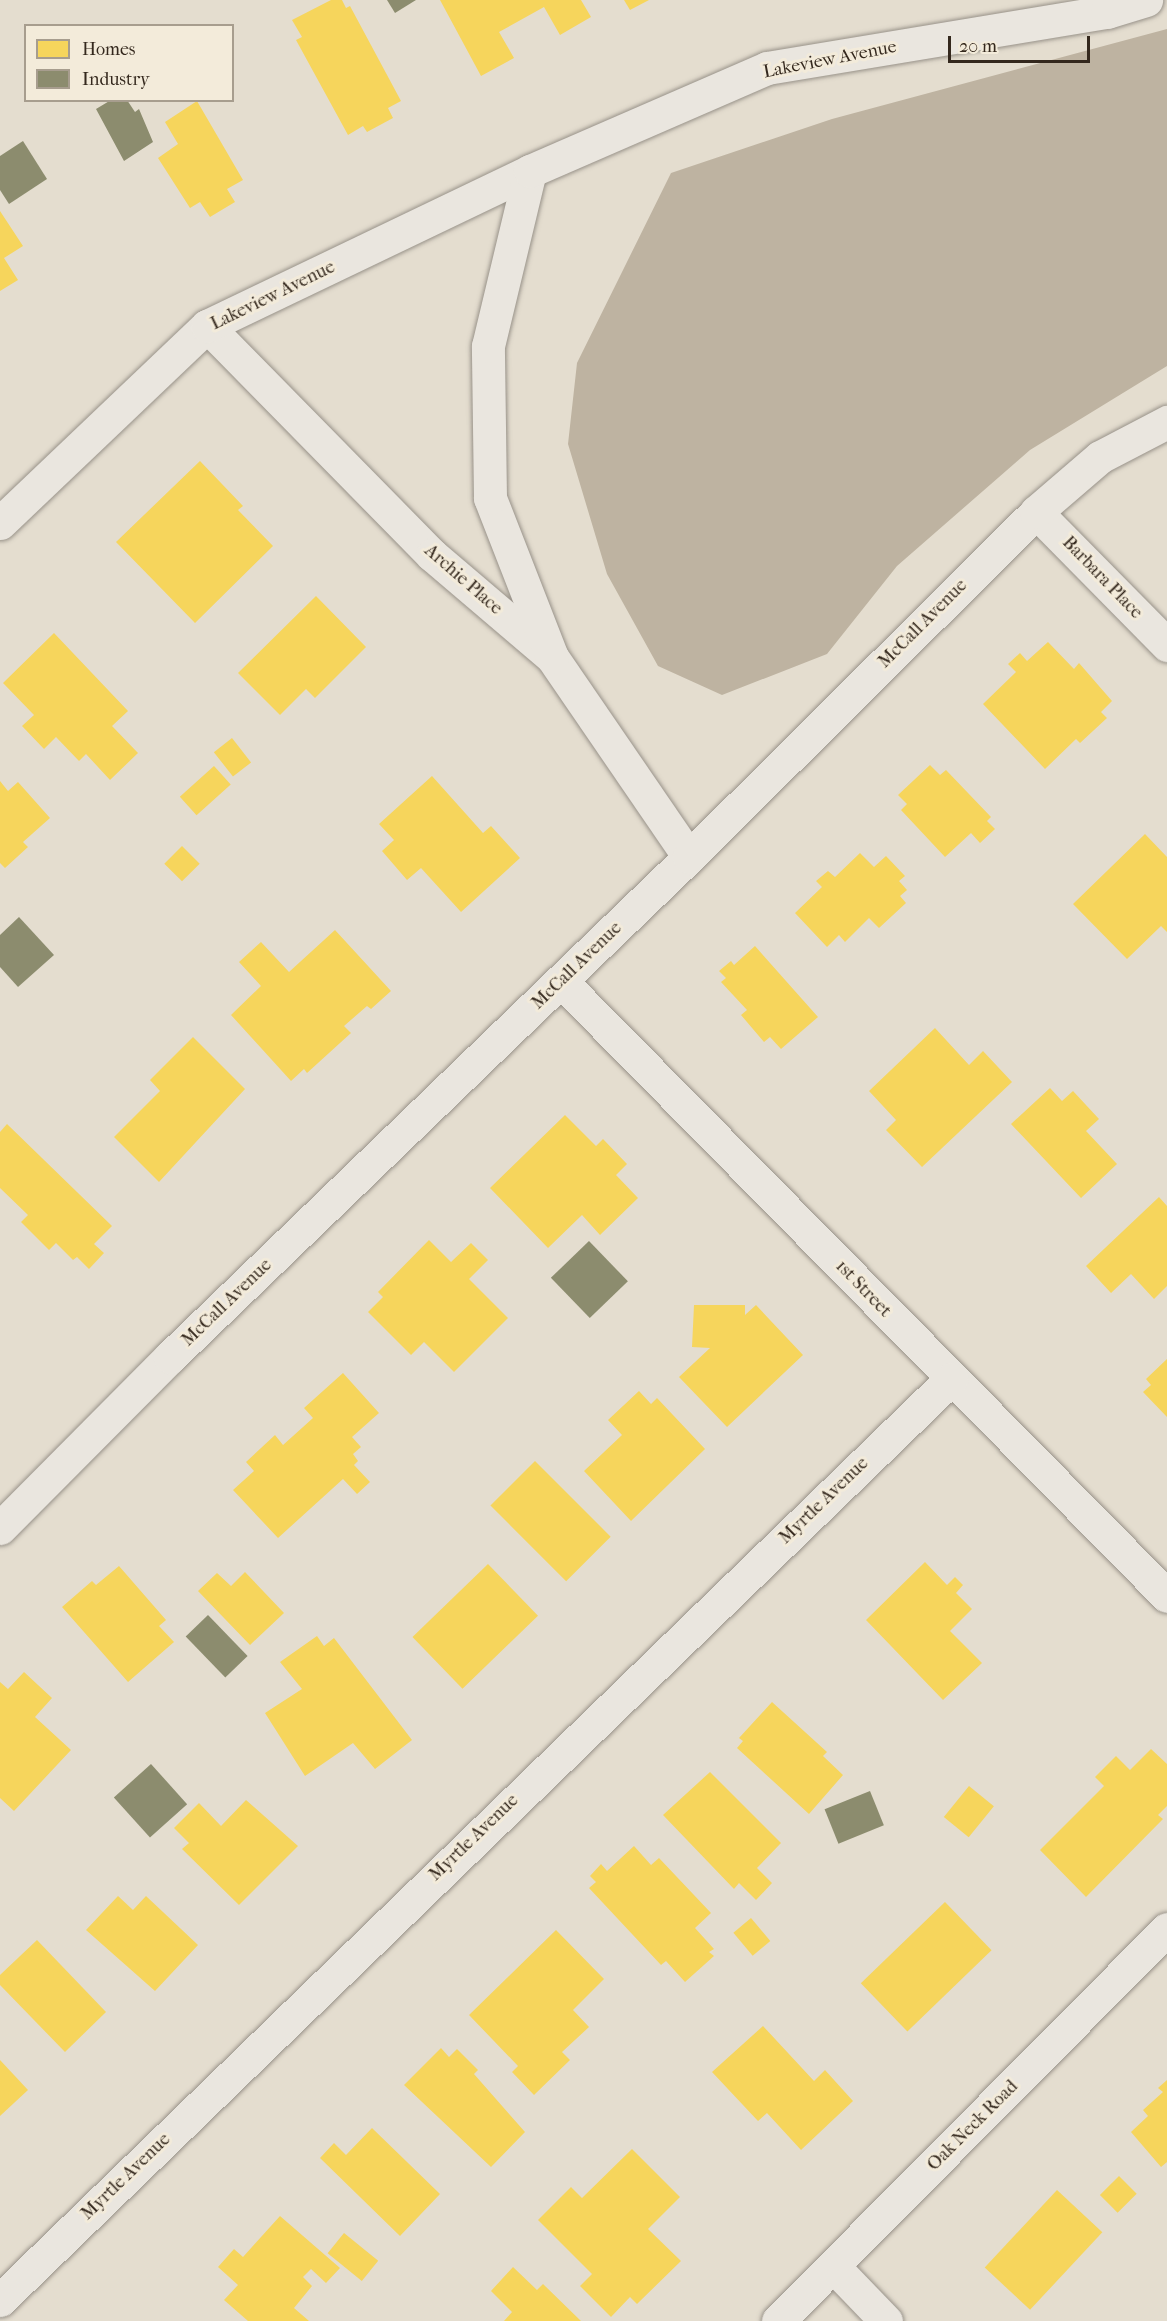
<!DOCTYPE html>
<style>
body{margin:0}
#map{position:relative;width:1167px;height:2321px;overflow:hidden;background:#e4ddcf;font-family:"IM FELL French Canon",serif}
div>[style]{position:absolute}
.water>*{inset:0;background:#beb3a1}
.homes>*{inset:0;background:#f6d55c;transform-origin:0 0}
.industry>*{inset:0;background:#8c8c6e;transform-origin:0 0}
.roads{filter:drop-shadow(0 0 2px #989289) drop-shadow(0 0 2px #989289)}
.minor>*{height:33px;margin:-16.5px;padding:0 16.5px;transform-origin:16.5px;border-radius:16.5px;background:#eae6df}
span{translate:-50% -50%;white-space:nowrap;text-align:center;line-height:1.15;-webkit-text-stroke:6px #f3ebda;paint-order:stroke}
.street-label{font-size:18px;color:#34281d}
.legend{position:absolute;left:24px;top:24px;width:210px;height:78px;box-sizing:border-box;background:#f3ebda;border:2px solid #a79d8e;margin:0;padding:8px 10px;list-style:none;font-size:18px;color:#34281d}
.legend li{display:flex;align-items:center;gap:12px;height:30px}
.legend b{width:30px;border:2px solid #a79d8e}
.scale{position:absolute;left:948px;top:36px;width:142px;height:27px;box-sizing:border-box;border:3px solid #34281d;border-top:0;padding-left:8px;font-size:18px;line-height:21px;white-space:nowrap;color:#34281d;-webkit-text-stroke:4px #f3ebda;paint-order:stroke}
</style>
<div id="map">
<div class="water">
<div style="clip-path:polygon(1167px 29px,1167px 366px,1030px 450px,897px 566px,827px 654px,722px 695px,658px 666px,607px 574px,568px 444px,577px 363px,671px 173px,832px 119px)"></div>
</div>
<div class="homes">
<div style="clip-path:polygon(331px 0,342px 0,346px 8px,350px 6px,401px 101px,388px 108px,393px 118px,367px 132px,363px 126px,348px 135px,296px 40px,302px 37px,292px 20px)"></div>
<div style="clip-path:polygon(440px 0,581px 0,591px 17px,560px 35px,544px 7px,499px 32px,514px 58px,481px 76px)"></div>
<div style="clip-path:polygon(624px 0,649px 0,630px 10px)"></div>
<div style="clip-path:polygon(197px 101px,243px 180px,227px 189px,235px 202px,210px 217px,200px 202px,190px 208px,158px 158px,178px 144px,165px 122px)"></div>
<div style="clip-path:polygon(0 211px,23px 246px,4px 258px,18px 280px,0 291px)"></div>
<div style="clip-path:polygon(200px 461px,243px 506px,238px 510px,273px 546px,195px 623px,116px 542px)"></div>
<div style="clip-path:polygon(316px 596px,366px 647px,315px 698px,306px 689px,280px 715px,238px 673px)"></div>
<div style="clip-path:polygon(54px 633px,128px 711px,112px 726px,138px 753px,110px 780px,86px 754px,79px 761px,56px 737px,44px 749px,22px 726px,34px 715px,3px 683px)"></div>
<div style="clip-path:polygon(1048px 642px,1074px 669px,1079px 663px,1112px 701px,1101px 712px,1107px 718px,1080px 743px,1076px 739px,1045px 769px,983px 704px,1016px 672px,1008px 664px,1020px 653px,1027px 661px)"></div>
<div style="left:232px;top:738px;width:31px;height:23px;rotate:52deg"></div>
<div style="clip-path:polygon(930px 765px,940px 775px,946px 770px,991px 817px,987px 821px,995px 829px,980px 843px,971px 833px,945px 857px,901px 810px,907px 804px,898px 795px)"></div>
<div style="left:214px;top:766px;width:25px;height:46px;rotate:48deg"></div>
<div style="clip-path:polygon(432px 776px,483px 833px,491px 826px,520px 858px,461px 912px,421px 868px,407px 880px,382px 851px,394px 840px,379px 824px)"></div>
<div style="clip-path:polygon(0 781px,8px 791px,18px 782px,50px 818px,23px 842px,28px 847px,5px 868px,0 863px)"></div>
<div style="clip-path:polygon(1145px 834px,1167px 857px,1167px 932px,1161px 926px,1127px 959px,1073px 904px)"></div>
<div style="left:182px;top:846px;width:25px;height:25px;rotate:45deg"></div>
<div style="clip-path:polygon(860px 853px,874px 867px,886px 856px,905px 876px,899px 881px,907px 890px,900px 896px,906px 903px,879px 928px,869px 918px,845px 942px,839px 935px,827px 947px,795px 913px,822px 887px,816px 881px,828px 871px,835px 877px)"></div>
<div style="clip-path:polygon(335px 930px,391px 991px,371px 1009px,367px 1006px,344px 1026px,351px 1033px,307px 1073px,304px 1069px,291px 1081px,231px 1015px,261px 986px,239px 962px,261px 942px,289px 972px)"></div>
<div style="clip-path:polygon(755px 946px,818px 1017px,781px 1049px,770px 1037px,764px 1042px,741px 1015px,747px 1010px,721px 982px,726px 978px,719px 971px,731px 961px,734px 965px)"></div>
<div style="clip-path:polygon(935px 1028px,969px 1065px,983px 1051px,1012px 1082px,922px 1167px,886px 1130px,896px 1120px,869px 1091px)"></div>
<div style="clip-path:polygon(193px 1037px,245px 1089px,159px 1182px,114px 1137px,160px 1091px,150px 1080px)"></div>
<div style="clip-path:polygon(1050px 1088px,1062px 1101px,1073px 1091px,1099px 1119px,1086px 1131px,1117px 1164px,1081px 1198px,1011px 1124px)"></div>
<div style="clip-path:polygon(565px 1115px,596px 1146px,603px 1139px,627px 1164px,616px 1175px,638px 1198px,600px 1235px,582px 1215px,548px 1248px,490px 1188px)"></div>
<div style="clip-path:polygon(7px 1124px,112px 1226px,94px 1244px,104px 1253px,89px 1269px,77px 1257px,73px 1260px,56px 1243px,49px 1250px,21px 1222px,28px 1215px,0 1188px,0 1132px)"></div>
<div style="clip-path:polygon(1159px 1197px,1167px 1206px,1167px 1286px,1154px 1299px,1131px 1274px,1111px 1293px,1086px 1266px)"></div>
<div style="clip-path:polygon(429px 1240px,451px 1262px,471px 1243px,488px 1260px,469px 1279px,508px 1318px,454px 1372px,424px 1342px,411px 1355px,368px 1312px,383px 1297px,378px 1292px)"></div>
<div style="clip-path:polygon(694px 1305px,745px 1305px,745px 1315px,756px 1305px,803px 1355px,727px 1427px,679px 1377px,710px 1348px,692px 1347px)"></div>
<div style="clip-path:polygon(1167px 1359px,1167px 1417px,1143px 1392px,1151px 1385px,1146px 1379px)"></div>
<div style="clip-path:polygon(343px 1373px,379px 1413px,352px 1437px,361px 1447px,353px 1454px,358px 1461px,354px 1465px,370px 1482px,357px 1494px,343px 1479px,278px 1538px,233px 1490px,254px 1471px,246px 1462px,275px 1435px,283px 1445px,313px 1418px,304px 1408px)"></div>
<div style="clip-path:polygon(639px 1391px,651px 1404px,657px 1398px,705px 1449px,631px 1521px,584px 1471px,622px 1435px,608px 1420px)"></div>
<div style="left:535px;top:1461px;width:107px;height:63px;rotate:45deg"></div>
<div style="clip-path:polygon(925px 1562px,947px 1585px,955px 1577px,963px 1585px,956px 1593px,972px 1609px,950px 1631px,982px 1663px,943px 1700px,866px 1620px)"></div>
<div style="left:488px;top:1564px;width:72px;height:105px;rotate:46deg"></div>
<div style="clip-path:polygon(119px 1566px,166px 1620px,159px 1626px,174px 1642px,128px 1682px,62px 1607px,92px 1581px,96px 1585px)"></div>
<div style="clip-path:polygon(245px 1572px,284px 1613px,250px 1645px,198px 1591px,217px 1573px,231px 1586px)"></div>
<div style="clip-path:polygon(317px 1636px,324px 1646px,334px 1638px,412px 1740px,375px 1769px,353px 1743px,305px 1776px,265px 1713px,302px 1689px,280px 1662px)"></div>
<div style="clip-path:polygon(24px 1672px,52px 1698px,35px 1717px,71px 1750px,14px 1811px,0 1798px,0 1682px,8px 1689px)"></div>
<div style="clip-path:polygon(772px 1702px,827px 1752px,823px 1756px,843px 1775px,809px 1814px,737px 1748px,743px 1741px,739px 1738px)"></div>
<div style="clip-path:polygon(1151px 1749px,1167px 1764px,1167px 1806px,1158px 1815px,1163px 1819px,1086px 1897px,1040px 1850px,1104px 1786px,1095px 1777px,1116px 1756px,1130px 1770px)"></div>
<div style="clip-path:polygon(710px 1772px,781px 1843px,757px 1868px,772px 1883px,756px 1900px,739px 1883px,734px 1889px,663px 1815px)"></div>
<div style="left:969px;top:1786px;width:32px;height:40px;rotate:39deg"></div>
<div style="clip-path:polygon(246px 1800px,298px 1846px,239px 1905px,182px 1849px,189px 1843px,174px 1828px,199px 1803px,221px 1826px)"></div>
<div style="clip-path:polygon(634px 1846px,651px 1865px,659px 1858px,711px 1913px,695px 1928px,714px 1949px,709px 1952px,714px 1956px,685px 1982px,666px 1961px,661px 1965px,589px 1888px,596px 1882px,590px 1876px,601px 1864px,607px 1871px)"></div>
<div style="clip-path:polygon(118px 1896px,133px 1910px,146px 1896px,198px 1945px,155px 1991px,86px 1930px)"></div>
<div style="left:945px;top:1902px;width:67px;height:117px;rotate:46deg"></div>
<div style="left:751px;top:1918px;width:30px;height:23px;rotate:50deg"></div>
<div style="clip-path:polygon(556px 1930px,604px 1979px,573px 2010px,589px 2027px,562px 2052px,570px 2060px,534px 2095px,512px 2072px,518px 2066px,469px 2015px)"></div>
<div style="clip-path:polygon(37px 1940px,106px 2012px,65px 2052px,0 1985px,0 1975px)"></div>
<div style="clip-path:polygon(763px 2026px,814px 2081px,825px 2070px,853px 2101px,801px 2150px,767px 2113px,758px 2121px,712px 2072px)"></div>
<div style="clip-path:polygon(441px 2048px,449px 2057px,457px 2049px,478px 2070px,474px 2074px,525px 2132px,491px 2167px,404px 2085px)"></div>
<div style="clip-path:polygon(0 2060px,28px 2090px,0 2116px)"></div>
<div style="clip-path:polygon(1167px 2080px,1167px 2162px,1161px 2167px,1131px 2132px,1148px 2116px,1143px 2110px,1163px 2092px,1158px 2088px)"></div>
<div style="clip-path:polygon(372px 2128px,440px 2194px,400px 2236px,320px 2158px,334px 2143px,346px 2155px)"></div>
<div style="clip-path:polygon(632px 2149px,680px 2197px,648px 2229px,681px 2261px,637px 2304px,630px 2297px,611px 2317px,580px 2286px,592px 2274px,538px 2220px,571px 2187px,582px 2198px)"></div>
<div style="left:1119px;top:2176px;width:25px;height:27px;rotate:45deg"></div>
<div style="left:1057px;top:2190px;width:62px;height:106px;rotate:43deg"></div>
<div style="clip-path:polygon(280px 2216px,340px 2268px,326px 2283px,311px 2269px,303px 2277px,312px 2286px,294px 2308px,309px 2321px,248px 2321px,224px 2300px,238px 2285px,218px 2267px,234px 2249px,243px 2257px)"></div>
<div style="left:344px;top:2233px;width:44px;height:26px;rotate:39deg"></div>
<div style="clip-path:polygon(513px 2267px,537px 2290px,543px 2284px,581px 2321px,504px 2321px,512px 2312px,491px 2291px)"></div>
</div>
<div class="industry">
<div style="clip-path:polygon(387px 0,416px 0,395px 13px)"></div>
<div style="clip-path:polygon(111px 100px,127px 100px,135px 112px,139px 109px,153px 142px,124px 161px,96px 109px)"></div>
<div style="clip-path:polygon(23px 141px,47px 179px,9px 204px,0 190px,0 156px)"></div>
<div style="clip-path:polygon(19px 917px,54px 955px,18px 987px,0 967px,0 935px)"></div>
<div style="left:589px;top:1241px;width:56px;height:53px;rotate:46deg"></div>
<div style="left:208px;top:1615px;width:57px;height:31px;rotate:46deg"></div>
<div style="left:151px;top:1764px;width:54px;height:50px;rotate:48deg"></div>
<div style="left:870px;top:1791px;width:37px;height:49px;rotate:68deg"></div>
</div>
<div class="roads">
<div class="minor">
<div style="left:207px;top:326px;width:321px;rotate:45.5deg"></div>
<div style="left:432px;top:555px;width:157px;rotate:40.4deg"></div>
<div style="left:552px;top:657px;width:242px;rotate:55.6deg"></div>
<div style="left:1036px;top:512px;width:187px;rotate:45.4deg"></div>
<div style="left:0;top:523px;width:286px;rotate:-43.6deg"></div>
<div style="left:207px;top:326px;width:358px;rotate:-25.6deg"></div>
<div style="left:552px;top:657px;width:171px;rotate:-111.3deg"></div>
<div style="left:490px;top:498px;width:152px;rotate:-90.8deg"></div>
<div style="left:488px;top:346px;width:180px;rotate:-76.5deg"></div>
<div style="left:530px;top:171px;width:258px;rotate:-23.5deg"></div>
<div style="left:767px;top:68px;width:345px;rotate:-9.4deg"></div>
<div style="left:1107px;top:12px;width:41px;rotate:-17.1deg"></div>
<div style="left:561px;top:981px;width:863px;rotate:45.42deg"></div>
<div style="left:0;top:1528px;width:241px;rotate:-45.2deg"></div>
<div style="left:170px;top:1357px;width:721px;rotate:-43.93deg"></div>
<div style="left:689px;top:857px;width:489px;rotate:-44.8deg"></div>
<div style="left:1036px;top:512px;width:84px;rotate:-40.7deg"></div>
<div style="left:1100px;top:457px;width:76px;rotate:-27.6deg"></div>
<div style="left:834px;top:2267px;width:75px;rotate:46.1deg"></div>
<div style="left:0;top:2300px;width:1324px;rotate:-44.08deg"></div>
<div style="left:778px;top:2321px;width:552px;rotate:-45.22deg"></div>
</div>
</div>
<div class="street-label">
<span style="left:830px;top:60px;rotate:-11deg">Lakeview Avenue</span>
<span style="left:273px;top:296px;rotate:-26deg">Lakeview Avenue</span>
<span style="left:1102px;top:578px;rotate:46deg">Barbara Place</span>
<span style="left:463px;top:580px;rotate:41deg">Archie Place</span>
<span style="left:923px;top:624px;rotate:-45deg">McCall Avenue</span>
<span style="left:577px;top:966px;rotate:-44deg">McCall Avenue</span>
<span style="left:863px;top:1289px;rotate:46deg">1st Street</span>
<span style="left:227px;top:1303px;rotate:-44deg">McCall Avenue</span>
<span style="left:824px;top:1501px;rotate:-44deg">Myrtle Avenue</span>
<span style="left:474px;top:1838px;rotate:-44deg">Myrtle Avenue</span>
<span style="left:973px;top:2126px;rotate:-45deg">Oak Neck Road</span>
<span style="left:126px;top:2177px;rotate:-44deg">Myrtle Avenue</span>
</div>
<ul class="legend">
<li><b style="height:16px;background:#f6d55c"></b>Homes</li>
<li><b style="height:16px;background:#8c8c6e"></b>Industry</li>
</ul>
<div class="scale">20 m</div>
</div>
